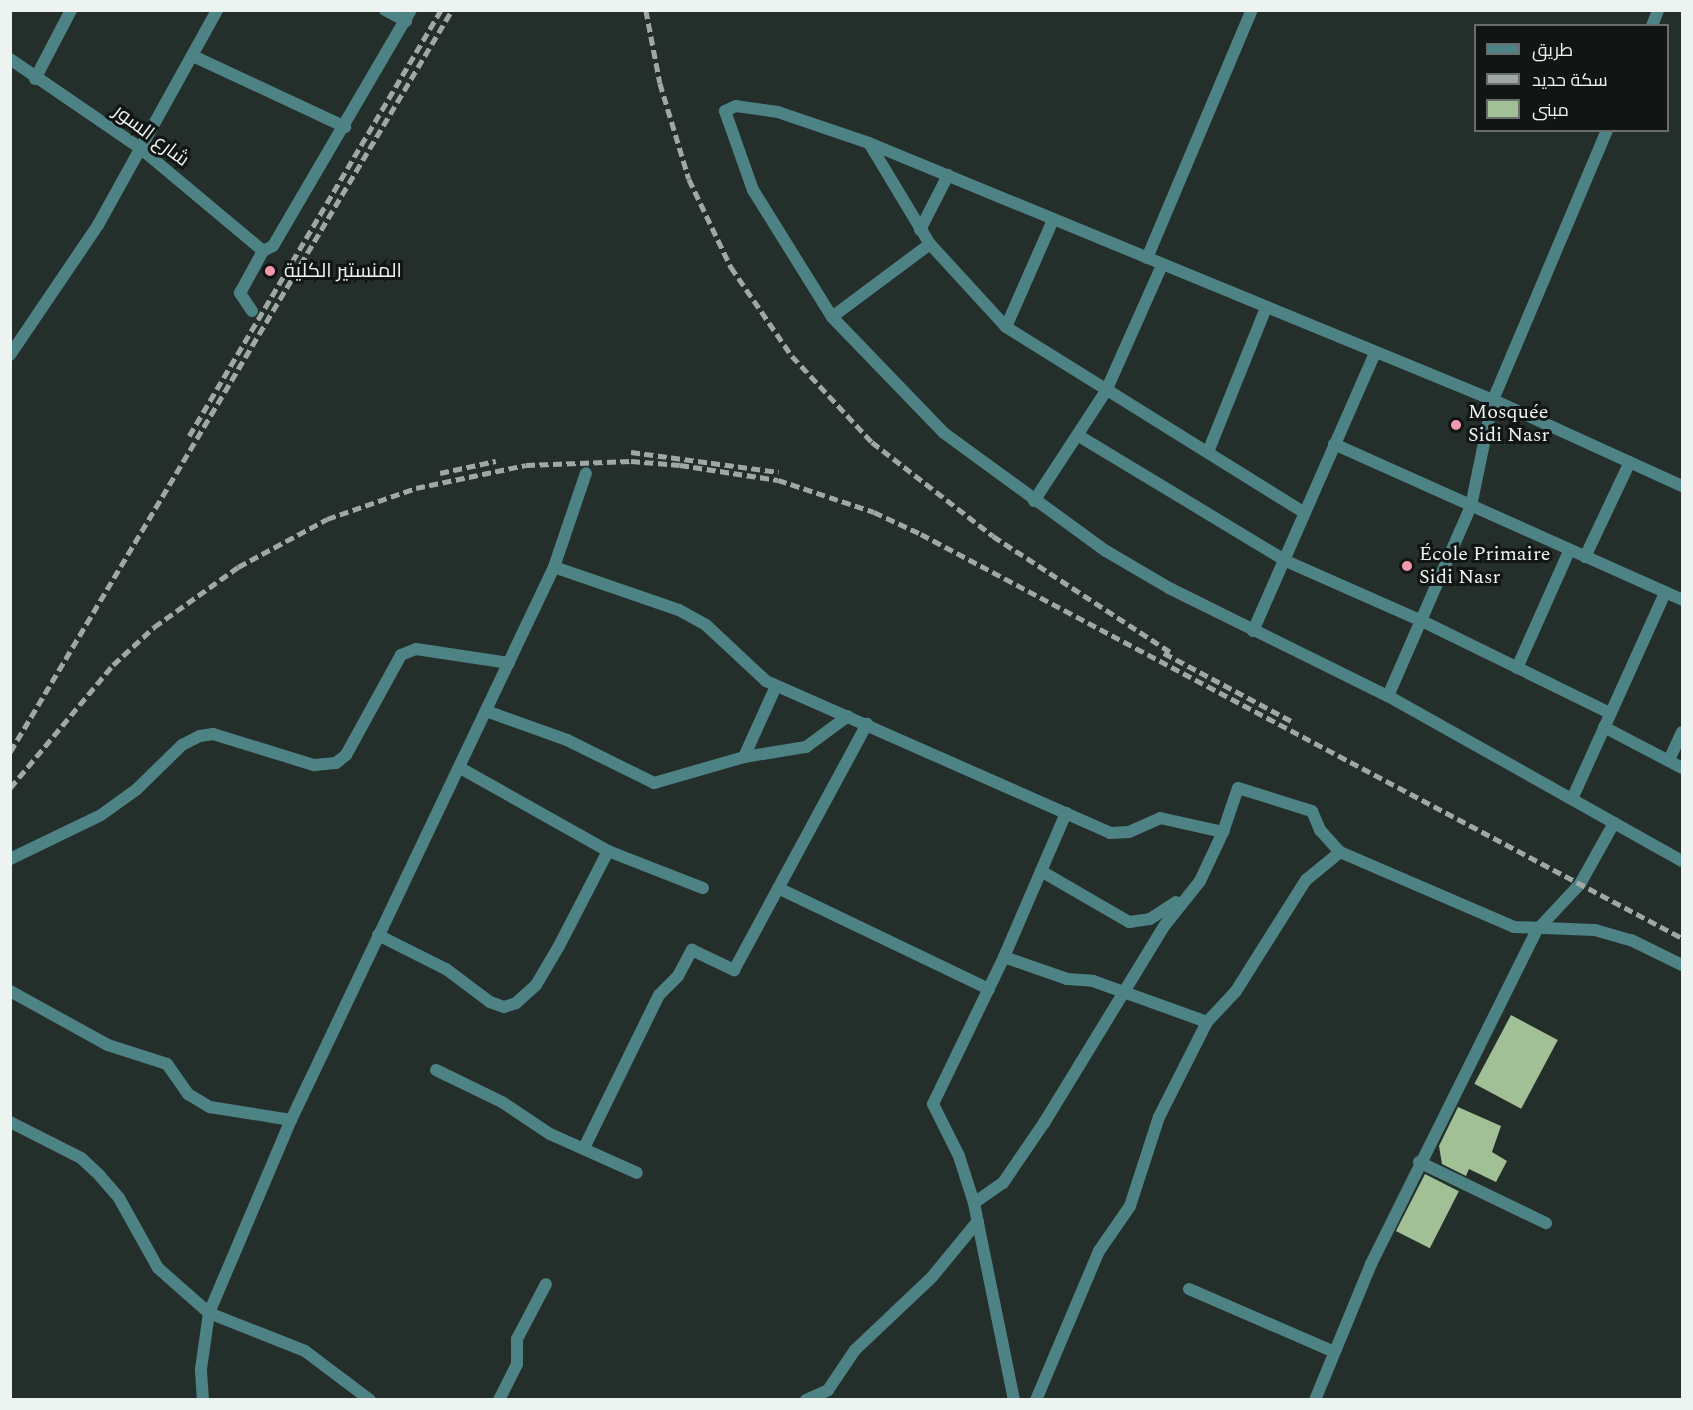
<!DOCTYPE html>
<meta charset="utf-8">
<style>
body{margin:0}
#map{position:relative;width:1693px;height:1410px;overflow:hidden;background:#242f2b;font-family:Spectral,Cairo,serif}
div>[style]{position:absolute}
.building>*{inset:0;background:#a2c095;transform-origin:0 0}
.minor>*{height:12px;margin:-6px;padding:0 6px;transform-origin:6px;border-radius:6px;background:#4e8386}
.rail>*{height:4.5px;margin-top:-2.25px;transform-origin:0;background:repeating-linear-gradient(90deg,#a0a8a5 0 9px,transparent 0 13.5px)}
.dots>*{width:16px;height:16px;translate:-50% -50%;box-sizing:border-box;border:3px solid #111614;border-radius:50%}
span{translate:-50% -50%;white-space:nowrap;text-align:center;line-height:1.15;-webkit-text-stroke:6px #111614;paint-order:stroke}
.street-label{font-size:20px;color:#ecf3f0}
.poi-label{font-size:20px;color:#ecf3f0}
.left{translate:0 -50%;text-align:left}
.frame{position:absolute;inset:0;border:12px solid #ecf3f0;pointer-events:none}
.legend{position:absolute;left:1474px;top:24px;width:195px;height:108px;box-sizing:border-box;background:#111614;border:2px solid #696e6c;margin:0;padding:8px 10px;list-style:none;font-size:18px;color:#ecf3f0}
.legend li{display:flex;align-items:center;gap:12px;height:30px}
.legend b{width:30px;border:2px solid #696e6c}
</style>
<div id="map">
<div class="building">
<div style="left:1511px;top:1015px;width:53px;height:78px;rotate:28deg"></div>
<div style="clip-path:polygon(1458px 1107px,1501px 1126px,1492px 1152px,1507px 1161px,1496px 1182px,1469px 1169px,1466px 1176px,1442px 1164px,1439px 1146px)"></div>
<div style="left:1425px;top:1174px;width:38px;height:64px;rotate:27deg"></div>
</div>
<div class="minor">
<div style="left:385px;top:10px;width:24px;rotate:28deg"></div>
<div style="left:1652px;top:26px;width:17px;rotate:-69deg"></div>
<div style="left:193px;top:56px;width:168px;rotate:25deg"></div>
<div style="left:10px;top:59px;width:158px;rotate:34.4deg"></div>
<div style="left:140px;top:148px;width:160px;rotate:39.9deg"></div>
<div style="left:35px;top:79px;width:78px;rotate:-62.4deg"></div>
<div style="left:869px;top:143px;width:118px;rotate:58.9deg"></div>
<div style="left:930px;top:244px;width:113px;rotate:47.5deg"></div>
<div style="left:1006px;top:327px;width:352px;rotate:31.9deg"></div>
<div style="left:920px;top:230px;width:62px;rotate:-63deg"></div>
<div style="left:1147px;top:258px;width:269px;rotate:-67.1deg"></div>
<div style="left:252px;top:311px;width:22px;rotate:-124deg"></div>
<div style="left:240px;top:293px;width:48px;rotate:-61.3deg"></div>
<div style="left:263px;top:251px;width:11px;rotate:-27deg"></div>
<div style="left:273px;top:246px;width:273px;rotate:-59.7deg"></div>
<div style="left:832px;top:317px;width:122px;rotate:-36.7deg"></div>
<div style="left:1006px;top:327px;width:117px;rotate:-66.3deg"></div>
<div style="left:10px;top:355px;width:157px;rotate:-55.9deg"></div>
<div style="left:98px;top:225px;width:246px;rotate:-61deg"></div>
<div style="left:1079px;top:436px;width:242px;rotate:31.1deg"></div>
<div style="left:1286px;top:561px;width:146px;rotate:23.8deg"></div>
<div style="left:1420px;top:620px;width:212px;rotate:26.1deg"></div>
<div style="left:1334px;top:444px;width:381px;rotate:24.1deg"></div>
<div style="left:1208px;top:452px;width:155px;rotate:-68.1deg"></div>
<div style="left:1682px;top:486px;width:208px;rotate:-155.5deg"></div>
<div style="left:1493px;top:400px;width:675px;rotate:-157.62deg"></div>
<div style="left:869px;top:143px;width:96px;rotate:-161.2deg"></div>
<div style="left:778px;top:112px;width:42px;rotate:-171.9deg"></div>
<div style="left:736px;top:106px;width:12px;rotate:156deg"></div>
<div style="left:725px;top:111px;width:84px;rotate:70.5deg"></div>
<div style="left:753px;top:190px;width:150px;rotate:58.1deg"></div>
<div style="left:832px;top:317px;width:161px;rotate:46deg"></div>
<div style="left:944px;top:433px;width:200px;rotate:36.1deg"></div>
<div style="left:1106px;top:551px;width:73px;rotate:30.4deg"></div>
<div style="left:1169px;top:588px;width:244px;rotate:26.3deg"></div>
<div style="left:1388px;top:696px;width:337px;rotate:29.3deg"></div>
<div style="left:1034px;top:501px;width:131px;rotate:-56.8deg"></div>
<div style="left:1106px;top:391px;width:138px;rotate:-66deg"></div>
<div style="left:1585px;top:557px;width:105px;rotate:-64.7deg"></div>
<div style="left:554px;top:567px;width:132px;rotate:19deg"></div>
<div style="left:679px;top:610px;width:31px;rotate:29deg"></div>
<div style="left:706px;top:625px;width:82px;rotate:43deg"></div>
<div style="left:766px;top:681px;width:376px;rotate:23.8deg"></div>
<div style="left:1110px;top:833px;width:19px;rotate:-3deg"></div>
<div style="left:1129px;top:832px;width:34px;rotate:-24deg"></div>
<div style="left:1160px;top:818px;width:65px;rotate:12.5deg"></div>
<div style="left:1223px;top:832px;width:46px;rotate:-71.2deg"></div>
<div style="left:1238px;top:788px;width:77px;rotate:17.3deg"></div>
<div style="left:1312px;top:811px;width:21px;rotate:67deg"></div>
<div style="left:1320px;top:830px;width:30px;rotate:48deg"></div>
<div style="left:1340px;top:852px;width:189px;rotate:23.3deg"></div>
<div style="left:1514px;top:927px;width:81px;rotate:2.1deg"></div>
<div style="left:1595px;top:930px;width:37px;rotate:16deg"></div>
<div style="left:1631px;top:940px;width:57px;rotate:26.1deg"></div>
<div style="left:1253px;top:631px;width:304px;rotate:-66.3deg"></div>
<div style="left:1517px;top:668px;width:128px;rotate:-66deg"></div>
<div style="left:1388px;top:696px;width:207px;rotate:-66.4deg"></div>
<div style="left:1471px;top:506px;width:108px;rotate:-78.3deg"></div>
<div style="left:1493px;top:400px;width:293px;rotate:-67.1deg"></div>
<div style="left:489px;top:712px;width:83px;rotate:19.7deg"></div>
<div style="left:567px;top:740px;width:97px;rotate:26.3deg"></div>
<div style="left:654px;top:783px;width:94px;rotate:-16.1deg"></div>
<div style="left:744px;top:757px;width:63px;rotate:-9.2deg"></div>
<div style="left:806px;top:747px;width:52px;rotate:-36.4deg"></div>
<div style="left:1604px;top:727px;width:88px;rotate:27.7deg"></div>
<div style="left:744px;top:757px;width:78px;rotate:-65.7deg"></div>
<div style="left:1669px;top:760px;width:31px;rotate:-65deg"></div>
<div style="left:462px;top:769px;width:167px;rotate:29.3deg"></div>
<div style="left:608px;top:851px;width:102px;rotate:21.3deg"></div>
<div style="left:1572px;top:799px;width:226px;rotate:-65.7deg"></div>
<div style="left:10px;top:859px;width:101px;rotate:-25.8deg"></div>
<div style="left:101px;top:815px;width:44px;rotate:-35.8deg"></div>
<div style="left:137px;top:789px;width:63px;rotate:-44.4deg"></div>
<div style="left:182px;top:745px;width:20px;rotate:-27deg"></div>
<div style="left:200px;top:736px;width:13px;rotate:-9deg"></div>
<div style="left:213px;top:734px;width:106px;rotate:17.1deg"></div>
<div style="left:314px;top:765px;width:22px;rotate:-5deg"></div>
<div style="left:336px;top:763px;width:13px;rotate:-39deg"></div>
<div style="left:346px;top:755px;width:114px;rotate:-61.2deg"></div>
<div style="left:401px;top:655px;width:16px;rotate:-22deg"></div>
<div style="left:416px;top:649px;width:94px;rotate:8.6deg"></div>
<div style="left:1041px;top:871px;width:102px;rotate:30.1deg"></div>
<div style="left:1129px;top:922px;width:21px;rotate:-8deg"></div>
<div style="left:1150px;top:919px;width:31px;rotate:-33deg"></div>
<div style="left:778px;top:888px;width:234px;rotate:25.6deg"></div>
<div style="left:378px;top:935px;width:76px;rotate:26.6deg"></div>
<div style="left:446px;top:969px;width:55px;rotate:36.9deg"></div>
<div style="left:490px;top:1002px;width:15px;rotate:20deg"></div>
<div style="left:504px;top:1007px;width:13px;rotate:-18deg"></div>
<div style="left:516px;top:1003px;width:27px;rotate:-42deg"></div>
<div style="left:536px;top:985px;width:45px;rotate:-59.5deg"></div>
<div style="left:559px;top:946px;width:107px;rotate:-62.7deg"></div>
<div style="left:1004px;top:957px;width:67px;rotate:19.2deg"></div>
<div style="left:1067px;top:979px;width:26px;rotate:4deg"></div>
<div style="left:1093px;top:981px;width:121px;rotate:19.8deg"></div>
<div style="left:10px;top:991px;width:112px;rotate:28.9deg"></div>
<div style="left:108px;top:1045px;width:62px;rotate:17.9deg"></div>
<div style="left:167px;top:1064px;width:37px;rotate:55deg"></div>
<div style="left:188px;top:1094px;width:26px;rotate:31deg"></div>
<div style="left:210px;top:1107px;width:82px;rotate:9.1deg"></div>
<div style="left:436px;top:1070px;width:73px;rotate:25.9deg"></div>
<div style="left:502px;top:1102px;width:58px;rotate:33.7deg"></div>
<div style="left:550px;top:1134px;width:95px;rotate:24.1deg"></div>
<div style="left:10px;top:1122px;width:80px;rotate:26.9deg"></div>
<div style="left:81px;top:1158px;width:26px;rotate:43deg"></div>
<div style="left:100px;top:1176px;width:29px;rotate:49deg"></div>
<div style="left:119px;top:1198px;width:80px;rotate:60.9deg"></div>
<div style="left:158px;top:1268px;width:68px;rotate:41.4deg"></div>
<div style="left:209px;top:1313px;width:103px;rotate:21.6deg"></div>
<div style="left:305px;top:1351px;width:81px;rotate:37deg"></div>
<div style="left:584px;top:1148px;width:170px;rotate:-63.9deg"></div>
<div style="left:659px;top:995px;width:27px;rotate:-45deg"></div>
<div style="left:678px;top:976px;width:30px;rotate:-62deg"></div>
<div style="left:692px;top:950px;width:47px;rotate:25.5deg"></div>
<div style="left:734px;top:970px;width:280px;rotate:-61.6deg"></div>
<div style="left:1419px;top:1162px;width:141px;rotate:25.7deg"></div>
<div style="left:974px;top:1203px;width:35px;rotate:-35deg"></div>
<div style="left:1003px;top:1183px;width:73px;rotate:-55.7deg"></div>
<div style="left:1044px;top:1123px;width:232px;rotate:-58.6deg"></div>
<div style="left:1165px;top:925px;width:56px;rotate:-51.5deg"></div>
<div style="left:1200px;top:881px;width:54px;rotate:-64.9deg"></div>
<div style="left:1189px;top:1289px;width:156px;rotate:23.4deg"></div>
<div style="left:203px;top:1400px;width:31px;rotate:-94deg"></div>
<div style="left:201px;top:1369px;width:57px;rotate:-81.9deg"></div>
<div style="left:209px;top:1313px;width:210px;rotate:-67deg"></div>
<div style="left:291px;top:1120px;width:612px;rotate:-64.56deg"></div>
<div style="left:554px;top:567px;width:99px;rotate:-71.2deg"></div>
<div style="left:499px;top:1400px;width:40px;rotate:-63.4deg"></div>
<div style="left:517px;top:1364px;width:25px;rotate:-90deg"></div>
<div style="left:517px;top:1339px;width:62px;rotate:-62.2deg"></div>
<div style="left:806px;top:1400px;width:24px;rotate:-24deg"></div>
<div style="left:828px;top:1390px;width:48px;rotate:-56deg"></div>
<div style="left:855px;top:1350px;width:106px;rotate:-43.5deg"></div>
<div style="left:932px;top:1277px;width:72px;rotate:-50.6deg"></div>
<div style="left:1014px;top:1400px;width:201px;rotate:-101.5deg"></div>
<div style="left:974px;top:1203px;width:49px;rotate:-107.7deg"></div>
<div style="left:959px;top:1156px;width:58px;rotate:-116.6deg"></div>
<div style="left:933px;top:1104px;width:163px;rotate:-64.2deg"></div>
<div style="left:1004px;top:957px;width:157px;rotate:-66.7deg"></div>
<div style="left:1036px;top:1400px;width:162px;rotate:-67.1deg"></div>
<div style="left:1099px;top:1251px;width:55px;rotate:-55.4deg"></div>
<div style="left:1130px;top:1206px;width:94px;rotate:-72deg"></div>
<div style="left:1159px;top:1117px;width:106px;rotate:-63.2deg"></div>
<div style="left:1207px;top:1022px;width:42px;rotate:-46.9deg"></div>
<div style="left:1236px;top:991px;width:131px;rotate:-57.8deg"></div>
<div style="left:1306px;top:880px;width:44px;rotate:-39.5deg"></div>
<div style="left:1315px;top:1400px;width:147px;rotate:-67.6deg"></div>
<div style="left:1371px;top:1264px;width:373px;rotate:-63.6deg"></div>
<div style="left:1537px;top:930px;width:63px;rotate:-46.9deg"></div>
<div style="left:1580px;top:884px;width:70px;rotate:-60.9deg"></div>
</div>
<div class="rail">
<div style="left:646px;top:10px;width:74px;rotate:79.1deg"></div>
<div style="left:660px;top:83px;width:100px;rotate:73.2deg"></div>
<div style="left:689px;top:179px;width:98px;rotate:64.5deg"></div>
<div style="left:731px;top:267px;width:108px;rotate:55.6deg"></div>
<div style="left:792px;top:356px;width:117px;rotate:47.1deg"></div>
<div style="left:872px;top:442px;width:153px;rotate:37.8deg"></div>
<div style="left:993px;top:536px;width:215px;rotate:33.2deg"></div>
<div style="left:189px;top:436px;width:495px;rotate:-59.4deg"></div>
<div style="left:631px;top:452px;width:149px;rotate:7.7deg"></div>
<div style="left:440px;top:473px;width:57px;rotate:-12.1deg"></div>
<div style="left:1164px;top:653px;width:146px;rotate:28.1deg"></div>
<div style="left:10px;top:752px;width:864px;rotate:-59.22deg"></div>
<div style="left:10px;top:788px;width:160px;rotate:-50.1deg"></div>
<div style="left:113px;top:665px;width:56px;rotate:-42.8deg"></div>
<div style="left:154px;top:627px;width:103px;rotate:-35.5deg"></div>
<div style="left:238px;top:567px;width:101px;rotate:-28.3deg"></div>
<div style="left:327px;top:519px;width:94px;rotate:-19.2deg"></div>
<div style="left:416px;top:488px;width:112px;rotate:-11.8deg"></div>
<div style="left:526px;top:465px;width:105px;rotate:-2.2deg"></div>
<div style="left:631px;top:461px;width:49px;rotate:4.7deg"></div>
<div style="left:680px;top:465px;width:99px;rotate:8.7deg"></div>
<div style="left:778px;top:480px;width:101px;rotate:18.4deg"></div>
<div style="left:874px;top:512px;width:52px;rotate:25.1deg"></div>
<div style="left:921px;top:534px;width:862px;rotate:27.96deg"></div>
</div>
<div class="dots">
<div style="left:270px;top:271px;background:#f29aac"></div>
<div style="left:1456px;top:425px;background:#f29aac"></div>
<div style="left:1407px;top:566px;background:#f29aac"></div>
</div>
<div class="street-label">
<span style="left:151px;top:136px;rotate:37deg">شارع السور</span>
</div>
<div class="poi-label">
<span class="left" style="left:284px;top:271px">المنستير الكلية</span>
<span class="left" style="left:1468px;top:424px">Mosquée<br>Sidi Nasr</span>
<span class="left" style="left:1419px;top:566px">École Primaire<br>Sidi Nasr</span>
</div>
<div class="frame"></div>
<ul class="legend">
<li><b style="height:8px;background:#4e8386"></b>طريق</li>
<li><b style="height:8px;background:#a0a8a5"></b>سكة حديد</li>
<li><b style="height:16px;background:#a2c095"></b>مبنى</li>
</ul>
</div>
